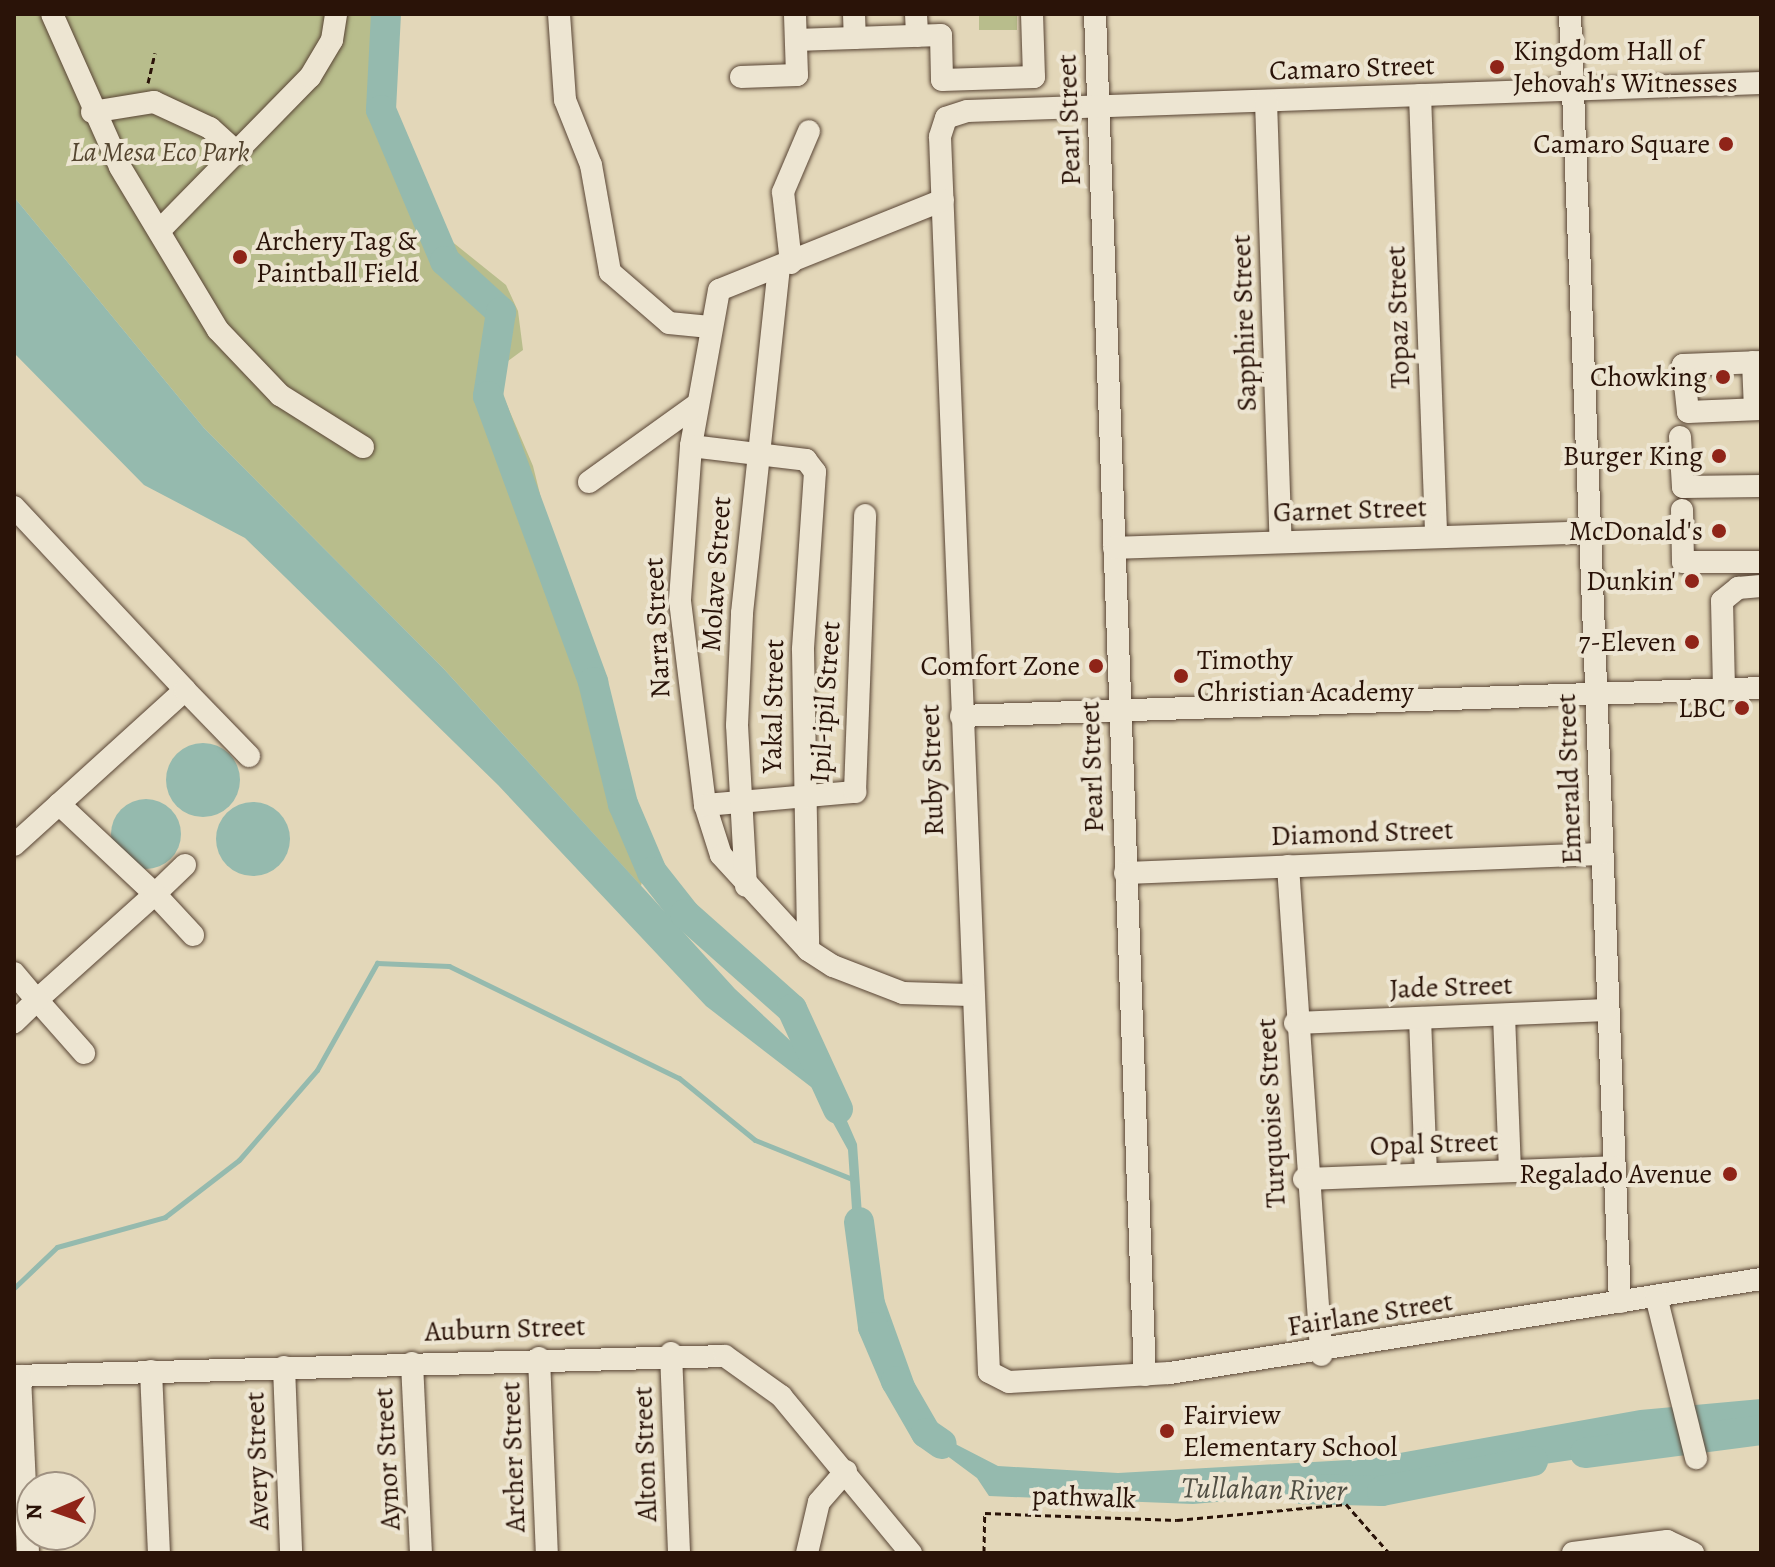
<!DOCTYPE html>
<style>
body{margin:0}
#map{position:relative;width:1775px;height:1567px;overflow:hidden;background:#e3d7b9;font-family:Alegreya,serif}
div>[style]{position:absolute}
.green>*{inset:0;background:#b8bd8c;transform-origin:0 0}
.water>*{inset:0;background:#95baae}
.round{border-radius:50%}
.stream>*{height:5px;margin:-2.5px;padding:0 2.5px;transform-origin:2.5px;border-radius:2.5px;background:#95baae}
.river>*{height:30px;margin:-15px;padding:0 15px;transform-origin:15px;border-radius:15px;background:#95baae}
.path>*{height:3px;margin-top:-1.5px;transform-origin:0;background:repeating-linear-gradient(90deg,#2a1308 0 6px,transparent 0 10px)}
.roads{filter:drop-shadow(0 0 2px #584434) drop-shadow(0 0 2px #584434)}
.minor>*{height:22px;margin:-11px;padding:0 11px;transform-origin:11px;border-radius:11px;background:#ede5d2}
.dots>*{width:22px;height:22px;translate:-50% -50%;box-sizing:border-box;border:4px solid #ede5d2;border-radius:50%}
span{translate:-50% -50%;white-space:nowrap;text-align:center;line-height:1.15;-webkit-text-stroke:8px #ede5d2;paint-order:stroke}
.poi-label{font-size:28px;color:#2a1308}
.left{translate:0 -50%;text-align:left}
.right{translate:-100% -50%;text-align:right}
.street-label{font-size:28px;color:#2a1308}
.park-label{font-size:28px;color:#554630;font-style:italic}
.water-label{font-size:30px;color:#4f4d42;font-style:italic}
.frame{position:absolute;inset:0;border:16px solid #2a1308;pointer-events:none}
.north{position:absolute;left:16px;top:1471px;width:80px;height:80px;box-sizing:border-box;background:#ede5d2;border:2px solid #9f9181;border-radius:50%;rotate:268deg;font-size:22px;font-weight:700;line-height:32px;text-align:center;color:#2a1308}
.north::after{content:'';display:block;margin:auto;width:28px;height:36px;background:#8f2418;clip-path:polygon(50% 0,100% 100%,50% 72%,0 100%)}
</style>
<div id="map">
<div class="green">
<div style="clip-path:polygon(14px 14px,386px 14px,381px 110px,421px 171px,445px 236px,506px 285px,518px 311px,523px 350px,493px 372px,533px 466px,562px 583px,651px 842px,641px 886px,443px 668px,204px 428px,14px 197px)"></div>
<div style="left:979px;top:14px;width:38px;height:16px"></div>
</div>
<div class="water">
<div style="clip-path:polygon(14px 197px,204px 428px,443px 668px,735px 989px,827px 1075px,857px 1144px,864px 1243px,932px 1432px,998px 1466px,1118px 1473px,1366px 1459px,1640px 1410px,1761px 1399px,1761px 1432px,1382px 1488px,1193px 1504px,989px 1496px,977px 1478px,923px 1438px,853px 1224px,848px 1150px,815px 1090px,706px 1006px,498px 785px,245px 538px,144px 485px,14px 353px)"></div>
<div class="round" style="left:166px;top:743px;width:74px;height:74px"></div>
<div class="round" style="left:111px;top:799px;width:70px;height:70px"></div>
<div class="round" style="left:216px;top:802px;width:74px;height:74px"></div>
</div>
<div class="stream">
<div style="left:14px;top:1288px;width:59px;rotate:-43.6deg"></div>
<div style="left:57px;top:1247px;width:112px;rotate:-15.5deg"></div>
<div style="left:165px;top:1217px;width:93px;rotate:-37.6deg"></div>
<div style="left:239px;top:1160px;width:119px;rotate:-49.1deg"></div>
<div style="left:317px;top:1070px;width:123px;rotate:-60.7deg"></div>
<div style="left:377px;top:963px;width:72px;rotate:2.4deg"></div>
<div style="left:449px;top:966px;width:256px;rotate:26deg"></div>
<div style="left:679px;top:1078px;width:98px;rotate:39.2deg"></div>
<div style="left:755px;top:1140px;width:105px;rotate:21.9deg"></div>
</div>
<div class="river">
<div style="left:386px;top:14px;width:96px;rotate:93deg"></div>
<div style="left:381px;top:110px;width:164px;rotate:67deg"></div>
<div style="left:445px;top:261px;width:76px;rotate:42.3deg"></div>
<div style="left:501px;top:312px;width:85px;rotate:98.8deg"></div>
<div style="left:488px;top:396px;width:305px;rotate:69.8deg"></div>
<div style="left:593px;top:682px;width:126px;rotate:76.2deg"></div>
<div style="left:623px;top:804px;width:74px;rotate:66.9deg"></div>
<div style="left:652px;top:872px;width:53px;rotate:51.8deg"></div>
<div style="left:685px;top:914px;width:143px;rotate:41.6deg"></div>
<div style="left:792px;top:1009px;width:110px;rotate:65.3deg"></div>
<div style="left:859px;top:1222px;width:106px;rotate:82.4deg"></div>
<div style="left:873px;top:1327px;width:59px;rotate:66.9deg"></div>
<div style="left:896px;top:1381px;width:60px;rotate:60deg"></div>
<div style="left:926px;top:1433px;width:19px;rotate:35deg"></div>
<div style="left:1585px;top:1453px;width:177px;rotate:-7.4deg"></div>
<div style="left:1300px;top:1489px;width:82px;rotate:1.4deg"></div>
<div style="left:1382px;top:1491px;width:154px;rotate:-11.2deg"></div>
</div>
<div class="path">
<div style="left:148px;top:83px;width:31px;rotate:-77deg"></div>
<div style="left:984px;top:1552px;width:39px;rotate:-89deg"></div>
<div style="left:985px;top:1513px;width:192px;rotate:2.1deg"></div>
<div style="left:1177px;top:1520px;width:170px;rotate:-5.4deg"></div>
<div style="left:1346px;top:1504px;width:65px;rotate:48.7deg"></div>
</div>
<div class="roads">
<div class="minor">
<div style="left:52px;top:14px;width:167px;rotate:66deg"></div>
<div style="left:120px;top:167px;width:190px;rotate:59deg"></div>
<div style="left:218px;top:330px;width:90px;rotate:46.4deg"></div>
<div style="left:280px;top:395px;width:98px;rotate:32.1deg"></div>
<div style="left:559px;top:14px;width:86px;rotate:86deg"></div>
<div style="left:565px;top:100px;width:70px;rotate:68.2deg"></div>
<div style="left:591px;top:165px;width:109px;rotate:79.9deg"></div>
<div style="left:610px;top:272px;width:78px;rotate:40.8deg"></div>
<div style="left:669px;top:323px;width:41px;rotate:5.6deg"></div>
<div style="left:854px;top:14px;width:24px;rotate:88deg"></div>
<div style="left:916px;top:14px;width:22px;rotate:87deg"></div>
<div style="left:1095px;top:14px;width:1362px;rotate:87.9deg"></div>
<div style="left:1570px;top:14px;width:1289px;rotate:87.78deg"></div>
<div style="left:796px;top:40px;width:145px;rotate:-2deg"></div>
<div style="left:941px;top:35px;width:45px;rotate:88.7deg"></div>
<div style="left:942px;top:80px;width:92px;rotate:-1.9deg"></div>
<div style="left:1034px;top:77px;width:63px;rotate:-91.8deg"></div>
<div style="left:741px;top:77px;width:56px;rotate:-2deg"></div>
<div style="left:797px;top:75px;width:61px;rotate:-91.9deg"></div>
<div style="left:1761px;top:83px;width:794px;rotate:177.98deg"></div>
<div style="left:967px;top:111px;width:22px;rotate:162deg"></div>
<div style="left:946px;top:118px;width:20px;rotate:108deg"></div>
<div style="left:940px;top:137px;width:1236px;rotate:87.73deg"></div>
<div style="left:989px;top:1372px;width:22px;rotate:27deg"></div>
<div style="left:1009px;top:1382px;width:161px;rotate:-3.2deg"></div>
<div style="left:1170px;top:1373px;width:598px;rotate:-9.04deg"></div>
<div style="left:1420px;top:95px;width:442px;rotate:87.9deg"></div>
<div style="left:1266px;top:101px;width:441px;rotate:88.1deg"></div>
<div style="left:92px;top:112px;width:63px;rotate:-9.2deg"></div>
<div style="left:154px;top:102px;width:62px;rotate:24.9deg"></div>
<div style="left:210px;top:128px;width:36px;rotate:42deg"></div>
<div style="left:943px;top:200px;width:241px;rotate:158.1deg"></div>
<div style="left:719px;top:290px;width:158px;rotate:100.2deg"></div>
<div style="left:691px;top:446px;width:155px;rotate:94.1deg"></div>
<div style="left:680px;top:601px;width:206px;rotate:83deg"></div>
<div style="left:705px;top:805px;width:52px;rotate:72.3deg"></div>
<div style="left:721px;top:855px;width:129px;rotate:47.5deg"></div>
<div style="left:808px;top:950px;width:30px;rotate:33deg"></div>
<div style="left:833px;top:966px;width:75px;rotate:21.1deg"></div>
<div style="left:903px;top:993px;width:67px;rotate:1.7deg"></div>
<div style="left:159px;top:231px;width:216px;rotate:-45.6deg"></div>
<div style="left:310px;top:77px;width:43px;rotate:-59.3deg"></div>
<div style="left:332px;top:40px;width:26px;rotate:-81deg"></div>
<div style="left:791px;top:263px;width:71px;rotate:-96.4deg"></div>
<div style="left:783px;top:192px;width:66px;rotate:-66.9deg"></div>
<div style="left:1753px;top:362px;width:47px;rotate:87.6deg"></div>
<div style="left:1761px;top:362px;width:78px;rotate:177.8deg"></div>
<div style="left:1683px;top:365px;width:47px;rotate:83.9deg"></div>
<div style="left:1688px;top:412px;width:73px;rotate:-2.4deg"></div>
<div style="left:1680px;top:437px;width:50px;rotate:86.6deg"></div>
<div style="left:1683px;top:487px;width:78px;rotate:-0.7deg"></div>
<div style="left:691px;top:446px;width:116px;rotate:6.9deg"></div>
<div style="left:806px;top:460px;width:15px;rotate:53deg"></div>
<div style="left:815px;top:472px;width:178px;rotate:93.9deg"></div>
<div style="left:803px;top:650px;width:300px;rotate:89deg"></div>
<div style="left:589px;top:482px;width:132px;rotate:-35.7deg"></div>
<div style="left:14px;top:507px;width:250px;rotate:46.9deg"></div>
<div style="left:185px;top:690px;width:231px;rotate:137.8deg"></div>
<div style="left:1682px;top:510px;width:52px;rotate:88.9deg"></div>
<div style="left:1683px;top:562px;width:78px"></div>
<div style="left:1114px;top:548px;width:474px;rotate:-1.9deg"></div>
<div style="left:1724px;top:689px;width:88px;rotate:-91.3deg"></div>
<div style="left:1722px;top:601px;width:21px;rotate:-39deg"></div>
<div style="left:1738px;top:588px;width:23px;rotate:-5deg"></div>
<div style="left:185px;top:690px;width:92px;rotate:45.9deg"></div>
<div style="left:961px;top:716px;width:800px;rotate:-2deg"></div>
<div style="left:59px;top:804px;width:132px;rotate:43.2deg"></div>
<div style="left:155px;top:894px;width:159px;rotate:138.1deg"></div>
<div style="left:37px;top:1000px;width:71px;rotate:48.4deg"></div>
<div style="left:705px;top:805px;width:151px;rotate:-5deg"></div>
<div style="left:855px;top:792px;width:277px;rotate:-87.9deg"></div>
<div style="left:185px;top:865px;width:42px;rotate:136deg"></div>
<div style="left:155px;top:894px;width:56px;rotate:47.2deg"></div>
<div style="left:1288px;top:866px;width:490px;rotate:86.1deg"></div>
<div style="left:1125px;top:873px;width:477px;rotate:-2.3deg"></div>
<div style="left:746px;top:886px;width:161px;rotate:-93.2deg"></div>
<div style="left:737px;top:725px;width:112px;rotate:-87.4deg"></div>
<div style="left:742px;top:613px;width:347px;rotate:-83.9deg"></div>
<div style="left:14px;top:973px;width:35px;rotate:50deg"></div>
<div style="left:37px;top:1000px;width:32px;rotate:136deg"></div>
<div style="left:1504px;top:1015px;width:156px;rotate:87.8deg"></div>
<div style="left:1420px;top:1018px;width:156px;rotate:87.8deg"></div>
<div style="left:1295px;top:1023px;width:313px;rotate:-2.4deg"></div>
<div style="left:1304px;top:1179px;width:311px;rotate:-2.2deg"></div>
<div style="left:1656px;top:1296px;width:167px;rotate:76.1deg"></div>
<div style="left:671px;top:1353px;width:200px;rotate:87.7deg"></div>
<div style="left:539px;top:1358px;width:195px;rotate:87.7deg"></div>
<div style="left:412px;top:1363px;width:190px;rotate:87.3deg"></div>
<div style="left:284px;top:1367px;width:186px;rotate:87.8deg"></div>
<div style="left:151px;top:1371px;width:182px;rotate:87.5deg"></div>
<div style="left:14px;top:1376px;width:711px;rotate:-1.61deg"></div>
<div style="left:725px;top:1356px;width:69px;rotate:35.5deg"></div>
<div style="left:781px;top:1396px;width:204px;rotate:50.4deg"></div>
<div style="left:20px;top:1376px;width:177px;rotate:87.4deg"></div>
<div style="left:807px;top:1553px;width:52px;rotate:-76.8deg"></div>
<div style="left:819px;top:1502px;width:41px;rotate:-48.9deg"></div>
<div style="left:1573px;top:1553px;width:95px;rotate:-7.3deg"></div>
<div style="left:1667px;top:1541px;width:29px;rotate:25deg"></div>
</div>
</div>
<div class="dots">
<div style="left:1497px;top:67px;background:#8f2418"></div>
<div style="left:1726px;top:144px;background:#8f2418"></div>
<div style="left:240px;top:257px;background:#8f2418"></div>
<div style="left:1723px;top:377px;background:#8f2418"></div>
<div style="left:1719px;top:456px;background:#8f2418"></div>
<div style="left:1719px;top:531px;background:#8f2418"></div>
<div style="left:1692px;top:581px;background:#8f2418"></div>
<div style="left:1692px;top:642px;background:#8f2418"></div>
<div style="left:1096px;top:666px;background:#8f2418"></div>
<div style="left:1181px;top:676px;background:#8f2418"></div>
<div style="left:1742px;top:708px;background:#8f2418"></div>
<div style="left:1730px;top:1174px;background:#8f2418"></div>
<div style="left:1167px;top:1431px;background:#8f2418"></div>
</div>
<div class="poi-label">
<span class="left" style="left:1513px;top:67px">Kingdom Hall of<br>Jehovah's Witnesses</span>
<span class="right" style="left:1710px;top:144px">Camaro Square</span>
<span class="left" style="left:256px;top:257px">Archery Tag &amp;<br>Paintball Field</span>
<span class="right" style="left:1707px;top:377px">Chowking</span>
<span class="right" style="left:1703px;top:456px">Burger King</span>
<span class="right" style="left:1703px;top:531px">McDonald's</span>
<span class="right" style="left:1676px;top:581px">Dunkin'</span>
<span class="right" style="left:1676px;top:642px">7-Eleven</span>
<span class="left" style="left:1197px;top:676px">Timothy<br>Christian Academy</span>
<span class="right" style="left:1080px;top:666px">Comfort Zone</span>
<span class="right" style="left:1726px;top:708px">LBC</span>
<span class="right" style="left:1712px;top:1174px">Regalado Avenue</span>
<span class="left" style="left:1183px;top:1431px">Fairview<br>Elementary School</span>
</div>
<div class="street-label">
<span style="left:1352px;top:68px;rotate:-2deg">Camaro Street</span>
<span style="left:1069px;top:120px;rotate:-92deg">Pearl Street</span>
<span style="left:1398px;top:317px;rotate:-92deg">Topaz Street</span>
<span style="left:1244px;top:323px;rotate:-92deg">Sapphire Street</span>
<span style="left:1350px;top:510px;rotate:-2deg">Garnet Street</span>
<span style="left:716px;top:574px;rotate:-86deg">Molave Street</span>
<span style="left:657px;top:628px;rotate:-93deg">Narra Street</span>
<span style="left:825px;top:702px;rotate:-86deg">Ipil-ipil Street</span>
<span style="left:773px;top:706px;rotate:-89deg">Yakal Street</span>
<span style="left:1092px;top:767px;rotate:-92deg">Pearl Street</span>
<span style="left:932px;top:770px;rotate:-92deg">Ruby Street</span>
<span style="left:1569px;top:779px;rotate:-92deg">Emerald Street</span>
<span style="left:1362px;top:833px;rotate:-2deg">Diamond Street</span>
<span style="left:1451px;top:987px;rotate:-2deg">Jade Street</span>
<span style="left:1271px;top:1113px;rotate:-93deg">Turquoise Street</span>
<span style="left:1434px;top:1144px;rotate:-2deg">Opal Street</span>
<span style="left:1370px;top:1314px;rotate:-9deg">Fairlane Street</span>
<span style="left:505px;top:1329px;rotate:-2deg">Auburn Street</span>
<span style="left:645px;top:1454px;rotate:-92deg">Alton Street</span>
<span style="left:513px;top:1457px;rotate:-92deg">Archer Street</span>
<span style="left:387px;top:1459px;rotate:-93deg">Aynor Street</span>
<span style="left:257px;top:1461px;rotate:-92deg">Avery Street</span>
<span style="left:1084px;top:1497px;rotate:2deg">pathwalk</span>
</div>
<div class="park-label">
<span style="left:160px;top:152px">La Mesa Eco Park</span>
</div>
<div class="water-label">
<span style="left:1264px;top:1489px;rotate:1deg">Tullahan River</span>
</div>
<div class="frame"></div>
<div class="north">N</div>
</div>
